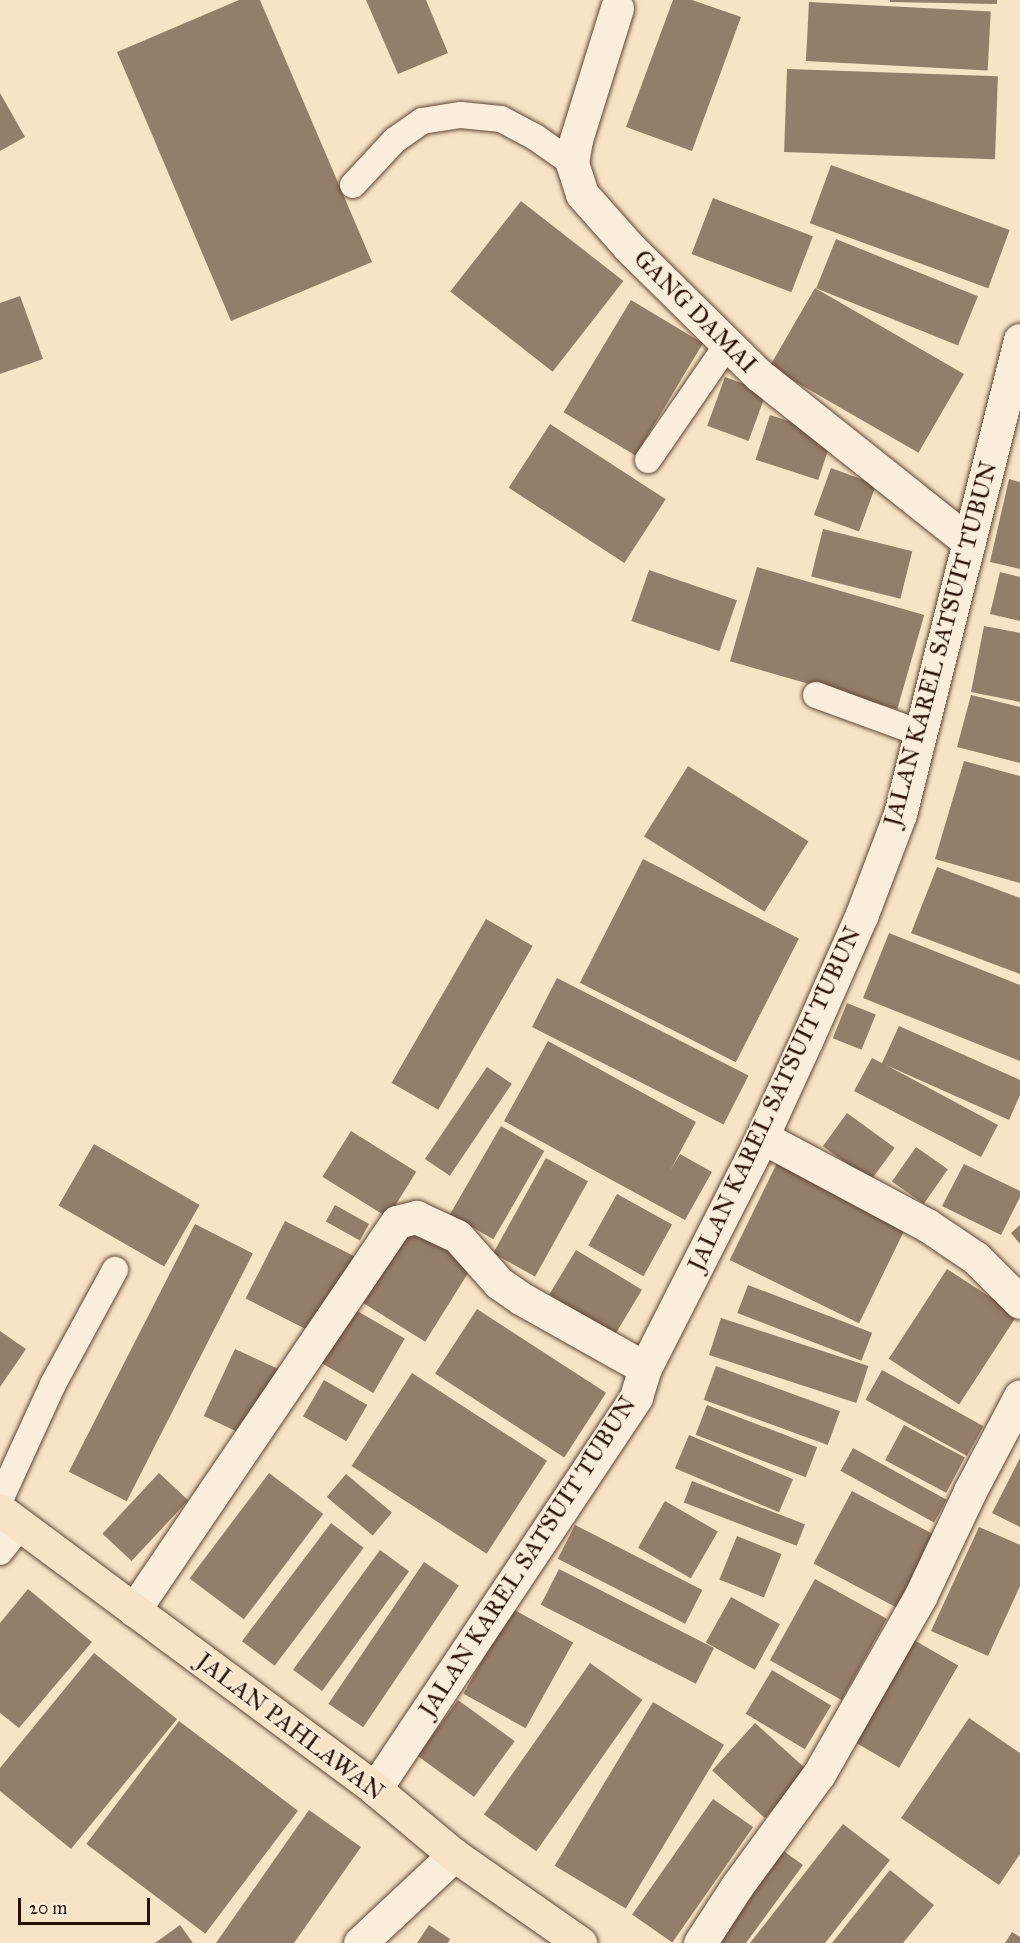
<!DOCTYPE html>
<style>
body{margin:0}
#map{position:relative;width:1020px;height:1943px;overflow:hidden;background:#f8e3c6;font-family:"IM FELL Great Primer",serif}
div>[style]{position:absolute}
.building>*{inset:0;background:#957e69;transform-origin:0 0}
.roads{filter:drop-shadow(0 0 2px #5d4534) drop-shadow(0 0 2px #5d4534)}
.lane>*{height:26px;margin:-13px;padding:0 13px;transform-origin:13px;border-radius:13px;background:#faedda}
.street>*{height:33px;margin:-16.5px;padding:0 16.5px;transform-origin:16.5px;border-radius:16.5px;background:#faedda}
.secondary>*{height:33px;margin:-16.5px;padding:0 16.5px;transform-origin:16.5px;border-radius:16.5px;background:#faedda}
.primary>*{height:33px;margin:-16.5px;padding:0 16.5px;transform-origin:16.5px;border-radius:16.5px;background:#f8e3c6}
span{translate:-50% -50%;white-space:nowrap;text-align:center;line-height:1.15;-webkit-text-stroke:4.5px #faedda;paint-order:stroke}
.street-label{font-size:24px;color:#291004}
.scale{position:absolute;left:18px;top:1898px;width:132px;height:27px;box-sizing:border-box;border:3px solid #291004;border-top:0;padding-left:8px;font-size:18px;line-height:21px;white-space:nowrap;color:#291004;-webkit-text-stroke:4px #faedda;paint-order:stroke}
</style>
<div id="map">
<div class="building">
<div style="clip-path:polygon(239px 0,260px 0,372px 262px,231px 321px,117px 52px)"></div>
<div style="clip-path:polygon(366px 0,426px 0,448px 53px,398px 74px)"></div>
<div style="clip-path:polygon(673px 0,692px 0,741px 17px,692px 151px,626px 127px)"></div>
<div style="clip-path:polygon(890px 0,997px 0,997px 4px,890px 2px)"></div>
<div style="left:809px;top:2px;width:182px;height:59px;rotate:3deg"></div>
<div style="left:787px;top:69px;width:211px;height:83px;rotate:2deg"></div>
<div style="clip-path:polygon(0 93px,25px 137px,0 151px)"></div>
<div style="left:831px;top:165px;width:190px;height:62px;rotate:20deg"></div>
<div style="left:713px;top:198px;width:107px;height:60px;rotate:21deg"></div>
<div style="left:521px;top:201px;width:130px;height:115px;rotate:38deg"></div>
<div style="left:836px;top:239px;width:153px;height:53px;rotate:22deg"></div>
<div style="left:815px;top:288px;width:172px;height:91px;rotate:30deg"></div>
<div style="clip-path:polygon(20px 296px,43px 359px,0 374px,0 303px)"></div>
<div style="left:631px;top:300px;width:84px;height:131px;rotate:31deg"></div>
<div style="left:725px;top:377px;width:44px;height:52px;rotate:20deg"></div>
<div style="left:770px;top:415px;width:66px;height:47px;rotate:18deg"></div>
<div style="left:550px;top:424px;width:138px;height:76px;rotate:33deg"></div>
<div style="left:831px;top:468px;width:48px;height:50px;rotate:20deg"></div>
<div style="clip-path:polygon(1009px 479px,1020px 482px,1020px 569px,990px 562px)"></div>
<div style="left:823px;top:529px;width:92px;height:49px;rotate:14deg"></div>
<div style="left:757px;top:567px;width:174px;height:98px;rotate:16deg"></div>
<div style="left:649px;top:570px;width:93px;height:54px;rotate:19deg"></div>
<div style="clip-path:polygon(1000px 572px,1020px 577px,1020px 621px,990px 614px)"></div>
<div style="clip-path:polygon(984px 626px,1020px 633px,1020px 702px,971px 692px)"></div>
<div style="clip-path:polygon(971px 695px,1020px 707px,1020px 763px,957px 747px)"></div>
<div style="clip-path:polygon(964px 761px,1020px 776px,1020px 883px,935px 859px)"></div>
<div style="left:688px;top:766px;width:142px;height:83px;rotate:32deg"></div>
<div style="left:643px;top:859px;width:175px;height:139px;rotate:27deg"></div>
<div style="clip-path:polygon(937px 867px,1020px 898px,1020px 974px,911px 933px)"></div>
<div style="left:486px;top:919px;width:54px;height:189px;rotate:30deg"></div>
<div style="clip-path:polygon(889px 933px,1020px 985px,1020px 1061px,863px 998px)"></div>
<div style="left:557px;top:978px;width:215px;height:55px;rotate:27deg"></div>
<div style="left:847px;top:1003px;width:31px;height:38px;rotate:22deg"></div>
<div style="clip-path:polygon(899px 1026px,1020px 1080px,1020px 1095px,1009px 1120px,886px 1065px,998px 1125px,981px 1157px,854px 1091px,872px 1058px,882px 1063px)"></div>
<div style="clip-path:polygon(548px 1041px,696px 1122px,670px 1171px,680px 1154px,712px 1172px,685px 1220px,504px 1121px)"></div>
<div style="left:487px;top:1067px;width:30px;height:111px;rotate:34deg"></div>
<div style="left:847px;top:1113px;width:59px;height:41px;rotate:36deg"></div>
<div style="left:501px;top:1126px;width:50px;height:102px;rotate:30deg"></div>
<div style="left:351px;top:1131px;width:77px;height:54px;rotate:32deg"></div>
<div style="left:94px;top:1144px;width:122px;height:71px;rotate:30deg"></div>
<div style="left:916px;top:1147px;width:39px;height:42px;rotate:35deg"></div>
<div style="left:546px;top:1158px;width:48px;height:109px;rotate:29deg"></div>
<div style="left:777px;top:1163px;width:144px;height:108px;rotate:26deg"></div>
<div style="clip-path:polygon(964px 1164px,1020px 1191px,1020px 1197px,1001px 1235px,942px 1206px)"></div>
<div style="left:617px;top:1194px;width:63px;height:59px;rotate:29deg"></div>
<div style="left:335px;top:1205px;width:39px;height:19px;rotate:29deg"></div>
<div style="left:285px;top:1221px;width:80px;height:87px;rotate:27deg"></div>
<div style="left:195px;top:1224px;width:65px;height:278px;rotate:27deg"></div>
<div style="left:412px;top:1225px;width:73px;height:92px;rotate:32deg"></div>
<div style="clip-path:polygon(1020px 1225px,1020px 1244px,1011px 1233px)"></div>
<div style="left:576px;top:1250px;width:77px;height:52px;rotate:31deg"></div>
<div style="left:947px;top:1269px;width:84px;height:107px;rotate:33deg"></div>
<div style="left:748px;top:1285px;width:133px;height:30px;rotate:21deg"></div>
<div style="left:352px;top:1308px;width:61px;height:63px;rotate:30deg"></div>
<div style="left:477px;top:1309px;width:154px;height:77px;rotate:33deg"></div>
<div style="left:721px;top:1318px;width:155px;height:39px;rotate:18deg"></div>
<div style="clip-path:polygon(0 1331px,26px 1349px,0 1387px)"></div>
<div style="left:235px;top:1349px;width:47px;height:74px;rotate:25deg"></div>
<div style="left:716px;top:1366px;width:132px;height:36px;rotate:20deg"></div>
<div style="left:882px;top:1370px;width:116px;height:34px;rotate:29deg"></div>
<div style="left:412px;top:1373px;width:161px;height:111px;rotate:33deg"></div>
<div style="left:324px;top:1380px;width:50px;height:42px;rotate:30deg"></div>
<div style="left:707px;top:1405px;width:118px;height:32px;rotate:21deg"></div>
<div style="left:904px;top:1425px;width:69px;height:40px;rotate:28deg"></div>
<div style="left:689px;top:1435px;width:113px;height:36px;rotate:23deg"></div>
<div style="left:853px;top:1448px;width:107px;height:26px;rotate:29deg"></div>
<div style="clip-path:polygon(1020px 1458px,1020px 1527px,992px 1513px)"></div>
<div style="left:159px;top:1473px;width:40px;height:83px;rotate:43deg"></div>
<div style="left:269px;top:1473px;width:68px;height:132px;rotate:37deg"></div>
<div style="left:346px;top:1474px;width:60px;height:30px;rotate:40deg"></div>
<div style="left:692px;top:1481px;width:121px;height:23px;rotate:21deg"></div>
<div style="left:852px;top:1491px;width:95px;height:82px;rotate:28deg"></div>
<div style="left:665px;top:1501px;width:61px;height:54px;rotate:30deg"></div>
<div style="left:331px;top:1523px;width:41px;height:148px;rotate:37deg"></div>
<div style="left:575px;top:1525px;width:143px;height:38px;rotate:27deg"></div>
<div style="clip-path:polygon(979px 1527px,1020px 1545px,1020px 1586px,988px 1656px,931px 1631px)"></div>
<div style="left:737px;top:1536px;width:48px;height:47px;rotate:22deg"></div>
<div style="left:380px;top:1550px;width:36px;height:148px;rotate:36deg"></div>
<div style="left:424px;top:1562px;width:42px;height:171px;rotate:34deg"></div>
<div style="left:559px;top:1569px;width:174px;height:40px;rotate:27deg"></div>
<div style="left:815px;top:1579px;width:82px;height:93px;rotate:29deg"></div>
<div style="clip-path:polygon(28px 1589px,92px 1642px,19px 1728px,0 1713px,0 1623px)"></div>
<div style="left:731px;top:1597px;width:56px;height:52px;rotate:29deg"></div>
<div style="left:511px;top:1608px;width:71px;height:98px;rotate:29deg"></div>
<div style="left:914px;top:1640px;width:51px;height:118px;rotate:30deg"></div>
<div style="clip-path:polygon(94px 1653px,177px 1719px,71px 1849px,0 1791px,0 1768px)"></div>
<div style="left:590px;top:1663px;width:64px;height:185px;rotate:35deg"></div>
<div style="left:772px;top:1670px;width:69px;height:51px;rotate:31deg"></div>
<div style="left:458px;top:1700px;width:70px;height:69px;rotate:36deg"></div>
<div style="left:653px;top:1702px;width:83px;height:191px;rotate:31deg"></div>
<div style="clip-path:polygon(969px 1718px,1020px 1753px,1020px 1854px,999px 1885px,901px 1818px)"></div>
<div style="left:179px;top:1721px;width:149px;height:154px;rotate:37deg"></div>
<div style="left:755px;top:1723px;width:71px;height:64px;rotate:42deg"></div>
<div style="left:713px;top:1799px;width:49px;height:141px;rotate:35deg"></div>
<div style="clip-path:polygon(309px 1810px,361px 1847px,294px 1943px,216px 1943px)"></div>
<div style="clip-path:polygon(843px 1824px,890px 1860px,825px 1943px,750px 1943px)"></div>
<div style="clip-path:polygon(778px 1847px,803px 1865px,746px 1943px,708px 1943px)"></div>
<div style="clip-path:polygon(890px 1870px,934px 1905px,903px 1943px,832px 1943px)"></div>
<div style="clip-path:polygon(180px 1925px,193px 1943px,155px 1943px)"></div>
<div style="clip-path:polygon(429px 1925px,450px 1939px,448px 1943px,417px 1943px)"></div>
<div style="clip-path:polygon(1012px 1932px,1020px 1937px,1020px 1943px,1005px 1943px)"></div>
</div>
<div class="roads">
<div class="lane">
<div style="left:353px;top:185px;width:62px;rotate:-47deg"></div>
<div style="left:395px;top:140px;width:33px;rotate:-35deg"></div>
<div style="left:422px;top:121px;width:39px;rotate:-9deg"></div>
<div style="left:461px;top:115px;width:40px;rotate:5.7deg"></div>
<div style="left:501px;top:119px;width:38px;rotate:28deg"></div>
<div style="left:535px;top:137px;width:45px;rotate:35.1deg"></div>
<div style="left:648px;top:460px;width:140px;rotate:-55.5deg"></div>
<div style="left:816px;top:695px;width:111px;rotate:20.1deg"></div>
<div style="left:0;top:1500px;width:128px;rotate:-65.4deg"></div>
<div style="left:53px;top:1384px;width:130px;rotate:-61.5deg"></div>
<div style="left:0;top:1552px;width:33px;rotate:-52deg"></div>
</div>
<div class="street">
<div style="left:617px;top:8px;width:138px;rotate:107.3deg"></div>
<div style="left:576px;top:140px;width:23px;rotate:100deg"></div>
<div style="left:572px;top:163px;width:33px;rotate:72deg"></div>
<div style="left:582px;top:194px;width:71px;rotate:48.4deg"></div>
<div style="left:629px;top:247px;width:182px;rotate:44.6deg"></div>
<div style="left:759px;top:375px;width:268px;rotate:38.5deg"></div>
<div style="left:762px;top:1137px;width:187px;rotate:28.1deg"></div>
<div style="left:927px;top:1225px;width:59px;rotate:34deg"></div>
<div style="left:976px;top:1258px;width:62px;rotate:45deg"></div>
<div style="left:134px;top:1610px;width:469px;rotate:-55.9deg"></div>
<div style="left:397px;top:1222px;width:20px;rotate:-15deg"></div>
<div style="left:416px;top:1217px;width:45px;rotate:24.9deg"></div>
<div style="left:457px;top:1236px;width:63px;rotate:48.2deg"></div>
<div style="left:499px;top:1283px;width:28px;rotate:35deg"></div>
<div style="left:522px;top:1299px;width:141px;rotate:29.3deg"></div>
<div style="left:375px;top:1789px;width:471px;rotate:-56.3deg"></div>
<div style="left:636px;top:1397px;width:30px;rotate:-73deg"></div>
<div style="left:645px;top:1368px;width:259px;rotate:-63.1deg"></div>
<div style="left:762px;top:1137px;width:106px;rotate:-65.4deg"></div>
<div style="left:806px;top:1041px;width:139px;rotate:-66.2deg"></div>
<div style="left:862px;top:914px;width:107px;rotate:-69.2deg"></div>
<div style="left:900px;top:814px;width:489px;rotate:-75.8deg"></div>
<div style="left:700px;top:1943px;width:68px;rotate:-57deg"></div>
<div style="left:737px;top:1886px;width:139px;rotate:-53.8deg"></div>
<div style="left:819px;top:1774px;width:204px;rotate:-60.3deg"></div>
<div style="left:920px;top:1597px;width:117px;rotate:-64.7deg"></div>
<div style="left:970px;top:1491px;width:107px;rotate:-62.2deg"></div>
</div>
<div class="secondary">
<div style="left:360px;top:1943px;width:129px;rotate:-43.1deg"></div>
</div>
<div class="primary">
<div style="left:0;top:1510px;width:467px;rotate:36.6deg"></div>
<div style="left:375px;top:1789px;width:103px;rotate:39.9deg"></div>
<div style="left:454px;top:1855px;width:154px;rotate:34.9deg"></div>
</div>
</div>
<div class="street-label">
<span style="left:695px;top:312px;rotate:45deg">GANG DAMAI</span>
<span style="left:941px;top:644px;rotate:-75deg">JALAN KAREL SATSUIT TUBUN</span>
<span style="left:775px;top:1099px;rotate:-65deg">JALAN KAREL SATSUIT TUBUN</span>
<span style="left:528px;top:1557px;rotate:-57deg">JALAN KAREL SATSUIT TUBUN</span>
<span style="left:290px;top:1727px;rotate:37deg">JALAN PAHLAWAN</span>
</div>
<div class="scale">20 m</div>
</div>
